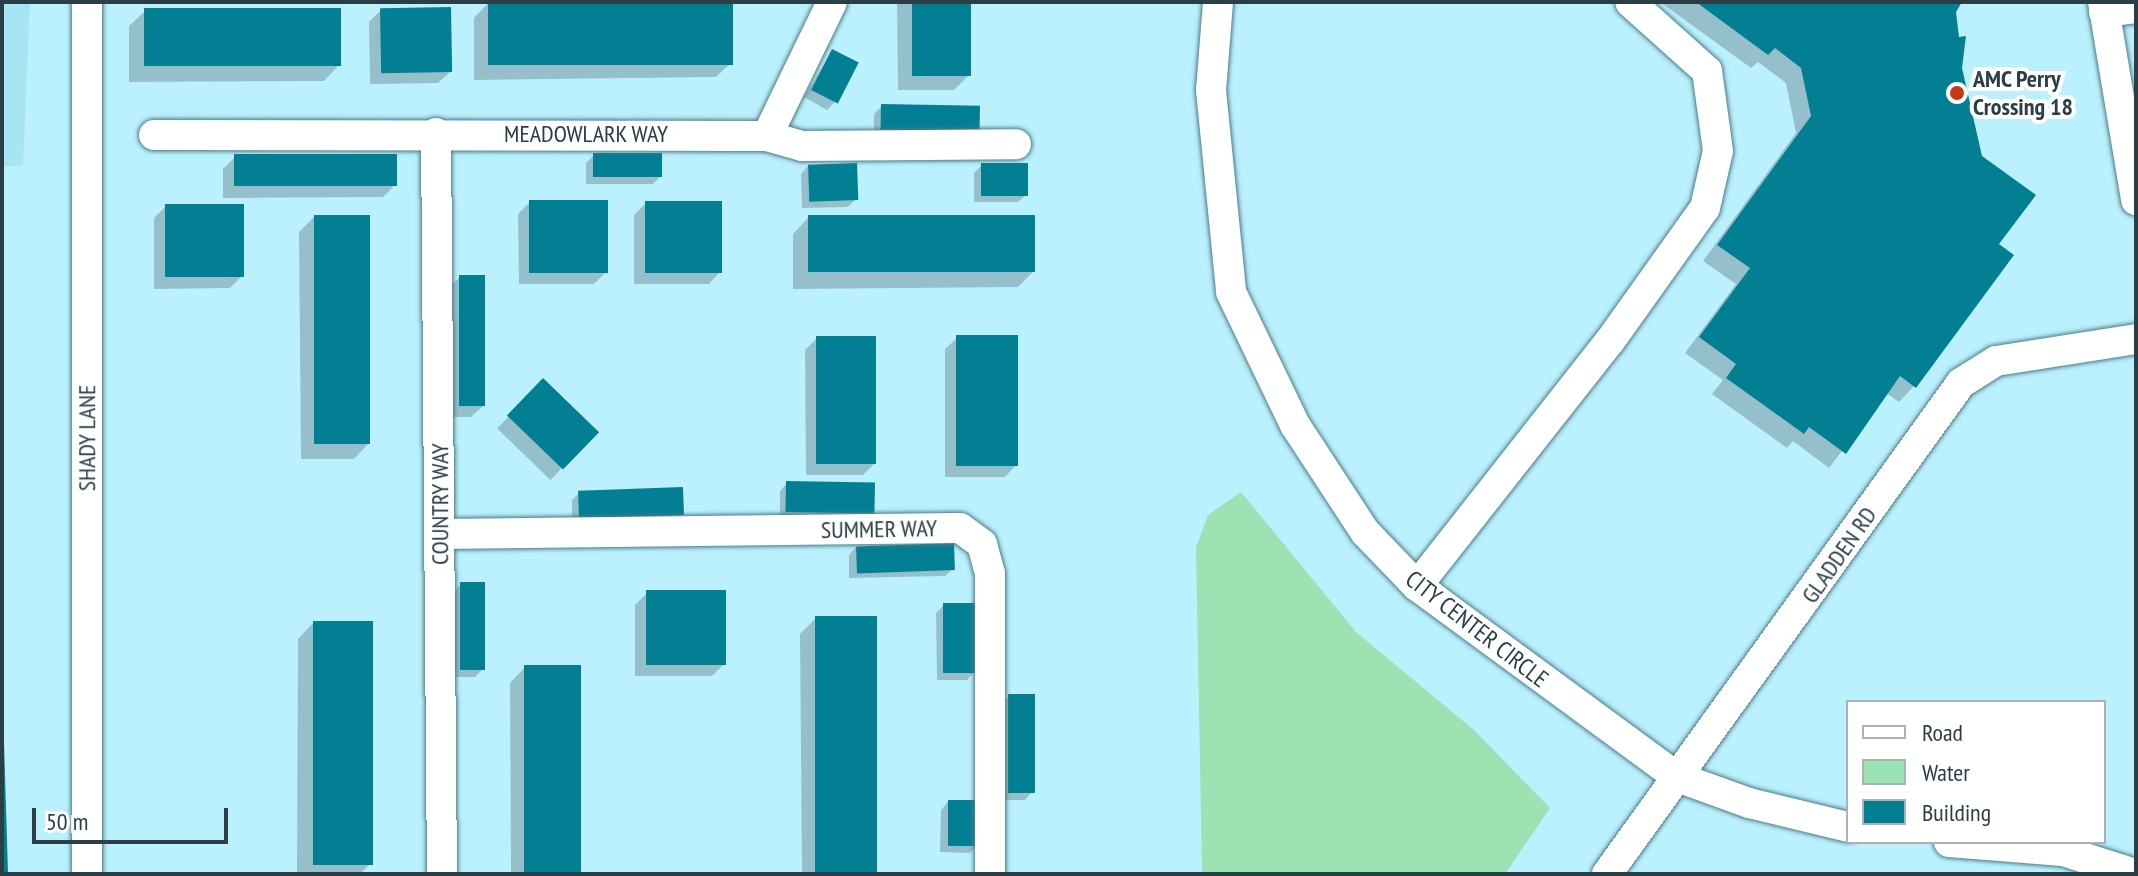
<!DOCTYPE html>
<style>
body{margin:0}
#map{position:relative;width:2138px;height:876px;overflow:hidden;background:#bbf1fe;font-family:"PT Sans Narrow",sans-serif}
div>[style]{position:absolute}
.built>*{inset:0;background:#a7e5f4}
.water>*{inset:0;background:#9ce2b3}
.shadow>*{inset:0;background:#0003;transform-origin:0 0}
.building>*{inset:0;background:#037f94;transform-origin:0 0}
.roads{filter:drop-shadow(0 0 2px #4a7c88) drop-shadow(0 0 2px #4a7c88)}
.minor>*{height:30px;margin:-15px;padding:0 15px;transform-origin:15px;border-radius:15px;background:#fff}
.dots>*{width:22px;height:22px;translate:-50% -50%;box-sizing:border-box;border:4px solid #fff;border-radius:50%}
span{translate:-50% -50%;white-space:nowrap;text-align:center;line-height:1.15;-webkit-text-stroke:8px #fff;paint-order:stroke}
.poi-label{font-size:24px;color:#2a3f45;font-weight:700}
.left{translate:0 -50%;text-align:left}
.street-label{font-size:24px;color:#2a3f45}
.frame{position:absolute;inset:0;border:4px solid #2a3f45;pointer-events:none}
.legend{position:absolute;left:1846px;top:700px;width:260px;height:144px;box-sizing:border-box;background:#fff;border:2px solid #aab2b5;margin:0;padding:10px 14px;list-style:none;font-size:24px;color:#2a3f45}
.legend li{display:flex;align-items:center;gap:16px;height:40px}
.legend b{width:40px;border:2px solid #aab2b5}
.scale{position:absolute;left:32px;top:808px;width:196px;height:36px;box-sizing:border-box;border:4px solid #2a3f45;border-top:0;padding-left:10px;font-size:24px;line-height:28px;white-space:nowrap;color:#2a3f45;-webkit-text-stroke:6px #fff;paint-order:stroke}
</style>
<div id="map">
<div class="built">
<div style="clip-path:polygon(2px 2px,30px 2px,23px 165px,2px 167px)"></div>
</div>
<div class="water">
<div style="clip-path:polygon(1241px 492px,1356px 632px,1474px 730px,1550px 808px,1505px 874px,1202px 874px,1196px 547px,1208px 515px)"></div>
</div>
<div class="shadow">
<div style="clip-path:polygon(489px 2px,731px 2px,732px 62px,716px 77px,474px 80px,474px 18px)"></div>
<div style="clip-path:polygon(897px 2px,969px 2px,969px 75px,954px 90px,898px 90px)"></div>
<div style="clip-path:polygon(1660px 2px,1960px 2px,1954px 11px,1960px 68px,1996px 244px,1914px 386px,1899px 402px,1886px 393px,1829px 468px,1793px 441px,1787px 448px,1712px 394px,1723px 380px,1685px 353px,1736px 284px,1703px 261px,1796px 133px,1786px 83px,1758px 62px,1751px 68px)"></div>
<div style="clip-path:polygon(381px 10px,450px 72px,438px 83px,370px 84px,369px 22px)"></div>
<div style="clip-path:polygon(145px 11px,339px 65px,324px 81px,129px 82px,129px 26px)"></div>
<div style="clip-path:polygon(832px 51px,835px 102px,827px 110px,804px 97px)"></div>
<div style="clip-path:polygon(882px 106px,978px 129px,874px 137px,874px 114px)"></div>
<div style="clip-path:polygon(594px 155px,660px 177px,653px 184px,586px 184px,586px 163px)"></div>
<div style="clip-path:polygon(235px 157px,395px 185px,383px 197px,223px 198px,223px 169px)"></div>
<div style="clip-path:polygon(982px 165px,1026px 195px,1018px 202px,974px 202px,974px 173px)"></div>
<div style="clip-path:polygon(808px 166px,856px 199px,848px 207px,802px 208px,801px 174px)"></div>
<div style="clip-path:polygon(530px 202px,606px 272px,594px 284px,519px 284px,518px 214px)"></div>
<div style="clip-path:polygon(646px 203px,720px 272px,709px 284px,634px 284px,634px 215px)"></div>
<div style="clip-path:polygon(165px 207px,242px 276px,230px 288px,154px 289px,154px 218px)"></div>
<div style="clip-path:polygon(314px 217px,369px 443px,354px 459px,301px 459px,299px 232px)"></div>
<div style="clip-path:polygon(808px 218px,1033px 272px,1018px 287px,793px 289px,793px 234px)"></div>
<div style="clip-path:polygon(460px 277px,483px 406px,471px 417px,448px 417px,448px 288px)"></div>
<div style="clip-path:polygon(817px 338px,875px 463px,863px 475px,806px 475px,805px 350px)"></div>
<div style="clip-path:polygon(957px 338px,1016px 465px,1005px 477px,945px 477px,945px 349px)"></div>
<div style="left:543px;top:381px;width:74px;height:66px;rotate:44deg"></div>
<div style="clip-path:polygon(787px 483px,873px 512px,865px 519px,780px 519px,780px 491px)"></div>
<div style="clip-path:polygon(579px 493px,682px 514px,674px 522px,572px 525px,572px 500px)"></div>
<div style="clip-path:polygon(856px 547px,953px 569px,945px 576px,849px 578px,849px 555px)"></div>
<div style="clip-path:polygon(461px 584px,483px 669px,475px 677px,453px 677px,453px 592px)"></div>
<div style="clip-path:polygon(647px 593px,724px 664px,712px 676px,635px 676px,635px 605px)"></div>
<div style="clip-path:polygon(944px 605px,974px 672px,967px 680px,937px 680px,936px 613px)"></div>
<div style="clip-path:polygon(816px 618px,876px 874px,802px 874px,800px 634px)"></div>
<div style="clip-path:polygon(313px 623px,370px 864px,360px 874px,297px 874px,298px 639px)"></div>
<div style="clip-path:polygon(2px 643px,6px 872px,4px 874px,2px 874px)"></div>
<div style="clip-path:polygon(525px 667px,580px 874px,511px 874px,510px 683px)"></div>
<div style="clip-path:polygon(1009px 696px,1032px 792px,1025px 800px,1001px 800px,1001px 703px)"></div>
<div style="clip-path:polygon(948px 802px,977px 845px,970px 853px,940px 852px,941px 810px)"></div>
</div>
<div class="building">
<div style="left:488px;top:2px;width:245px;height:63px"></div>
<div style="left:912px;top:2px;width:59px;height:74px"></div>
<div style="clip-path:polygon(1696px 2px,1962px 2px,1956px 12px,1959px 37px,1966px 36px,1962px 68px,1982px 156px,2036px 195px,1999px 244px,2014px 255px,1916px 388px,1900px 376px,1846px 454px,1809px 427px,1804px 434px,1726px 378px,1736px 364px,1699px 337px,1750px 268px,1717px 245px,1811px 116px,1801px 68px,1775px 48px,1768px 55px)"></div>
<div style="left:451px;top:7px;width:65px;height:71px;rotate:89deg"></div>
<div style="left:341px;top:8px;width:58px;height:197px;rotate:90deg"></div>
<div style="left:832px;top:49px;width:30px;height:46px;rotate:27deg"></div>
<div style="left:881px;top:104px;width:99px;height:26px;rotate:1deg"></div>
<div style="left:593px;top:153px;width:69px;height:24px"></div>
<div style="left:397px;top:154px;width:32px;height:163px;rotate:90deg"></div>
<div style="left:857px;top:163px;width:37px;height:49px;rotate:88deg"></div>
<div style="left:981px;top:163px;width:47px;height:33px"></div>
<div style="left:529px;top:200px;width:79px;height:73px"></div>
<div style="left:645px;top:201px;width:77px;height:72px"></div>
<div style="left:244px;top:204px;width:73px;height:79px;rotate:90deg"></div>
<div style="left:314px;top:215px;width:56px;height:229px"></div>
<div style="left:1035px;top:215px;width:57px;height:227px;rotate:90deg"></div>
<div style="left:459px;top:275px;width:26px;height:131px"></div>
<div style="left:1018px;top:335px;width:131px;height:62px;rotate:90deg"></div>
<div style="left:816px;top:336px;width:60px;height:128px"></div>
<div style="left:543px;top:378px;width:78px;height:52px;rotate:44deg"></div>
<div style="left:786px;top:481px;width:89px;height:31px;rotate:1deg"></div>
<div style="left:683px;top:487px;width:28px;height:105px;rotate:88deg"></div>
<div style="left:954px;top:543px;width:27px;height:98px;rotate:88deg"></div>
<div style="left:460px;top:582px;width:25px;height:88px"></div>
<div style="left:726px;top:590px;width:75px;height:80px;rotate:90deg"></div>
<div style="left:943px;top:603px;width:33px;height:70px"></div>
<div style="left:815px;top:616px;width:62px;height:258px"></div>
<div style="left:313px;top:621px;width:60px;height:244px"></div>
<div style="left:524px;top:665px;width:57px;height:209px"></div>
<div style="clip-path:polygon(2px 678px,8px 872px,2px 873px)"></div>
<div style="left:1008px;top:694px;width:27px;height:99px"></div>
<div style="left:948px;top:800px;width:32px;height:46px"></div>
</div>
<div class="roads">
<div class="minor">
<div style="left:87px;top:2px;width:872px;rotate:90deg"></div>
<div style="left:1218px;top:2px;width:88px;rotate:94.5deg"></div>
<div style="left:1211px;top:90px;width:203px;rotate:84.3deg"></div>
<div style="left:1231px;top:292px;width:148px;rotate:64.3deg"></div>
<div style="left:1295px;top:425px;width:128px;rotate:56.8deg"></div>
<div style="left:1365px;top:532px;width:75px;rotate:46.1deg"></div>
<div style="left:1417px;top:586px;width:323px;rotate:36.3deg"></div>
<div style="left:1677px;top:777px;width:77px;rotate:19.9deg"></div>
<div style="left:1749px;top:803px;width:102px;rotate:13.6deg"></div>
<div style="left:2103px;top:2px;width:201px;rotate:80.5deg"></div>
<div style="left:2104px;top:12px;width:32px;rotate:-7deg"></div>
<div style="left:436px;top:133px;width:741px;rotate:89.54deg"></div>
<div style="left:154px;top:135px;width:613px;rotate:0.09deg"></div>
<div style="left:767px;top:136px;width:36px;rotate:16deg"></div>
<div style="left:802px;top:146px;width:214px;rotate:-0.5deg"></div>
<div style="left:767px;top:136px;width:149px;rotate:-64.1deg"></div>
<div style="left:440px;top:534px;width:520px;rotate:-0.66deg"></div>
<div style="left:960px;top:528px;width:27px;rotate:36deg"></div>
<div style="left:982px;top:544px;width:30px;rotate:75deg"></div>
<div style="left:990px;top:573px;width:301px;rotate:90deg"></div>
<div style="left:1417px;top:586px;width:312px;rotate:-51.8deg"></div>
<div style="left:1610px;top:341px;width:163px;rotate:-54.5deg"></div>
<div style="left:1705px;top:208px;width:58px;rotate:-77.2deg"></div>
<div style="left:1718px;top:151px;width:81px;rotate:-97.8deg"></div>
<div style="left:1707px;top:71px;width:103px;rotate:-138.1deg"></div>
<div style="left:1949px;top:842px;width:114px;rotate:4.5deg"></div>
<div style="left:2063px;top:851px;width:76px;rotate:17.7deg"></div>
<div style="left:1607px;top:874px;width:605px;rotate:-54.21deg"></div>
<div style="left:1961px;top:383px;width:41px;rotate:-32.2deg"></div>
<div style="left:1996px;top:361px;width:142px;rotate:-8.9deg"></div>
</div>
</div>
<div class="dots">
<div style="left:1957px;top:93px;background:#c23914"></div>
</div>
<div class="poi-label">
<span class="left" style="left:1973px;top:93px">AMC Perry<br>Crossing 18</span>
</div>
<div class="street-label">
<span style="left:586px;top:134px">MEADOWLARK WAY</span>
<span style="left:87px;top:438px;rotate:-90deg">SHADY LANE</span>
<span style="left:440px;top:504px;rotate:-90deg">COUNTRY WAY</span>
<span style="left:879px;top:529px;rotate:-1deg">SUMMER WAY</span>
<span style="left:1839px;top:555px;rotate:-55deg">GLADDEN RD</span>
<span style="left:1477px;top:629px;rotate:38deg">CITY CENTER CIRCLE</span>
</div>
<div class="frame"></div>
<ul class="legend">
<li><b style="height:10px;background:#fff"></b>Road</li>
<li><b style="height:22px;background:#9ce2b3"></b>Water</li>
<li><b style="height:22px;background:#037f94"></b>Building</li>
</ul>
<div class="scale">50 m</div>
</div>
